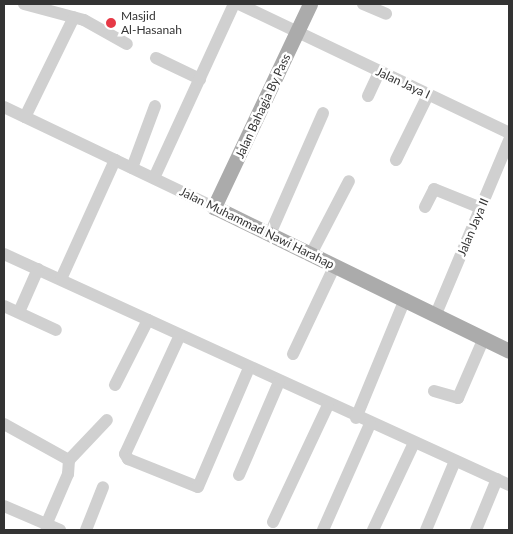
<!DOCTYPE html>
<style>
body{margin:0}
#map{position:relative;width:513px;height:534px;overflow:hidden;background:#fff;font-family:Lato,sans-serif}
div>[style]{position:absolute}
.minor>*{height:12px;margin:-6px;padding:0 6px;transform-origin:6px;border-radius:6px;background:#d0d0d0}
.major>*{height:15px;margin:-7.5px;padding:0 7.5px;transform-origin:7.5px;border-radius:7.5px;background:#ababab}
.dots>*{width:14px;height:14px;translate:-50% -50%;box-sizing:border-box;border:2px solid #fff;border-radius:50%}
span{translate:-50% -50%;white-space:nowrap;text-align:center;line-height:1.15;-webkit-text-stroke:5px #fff;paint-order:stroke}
.poi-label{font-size:12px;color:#333}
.left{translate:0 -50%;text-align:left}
.street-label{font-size:12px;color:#333}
.frame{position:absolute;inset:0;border:5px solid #333;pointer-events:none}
</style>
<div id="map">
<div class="minor">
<div style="left:24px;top:4px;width:62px;rotate:14.9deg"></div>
<div style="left:84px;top:20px;width:49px;rotate:29.2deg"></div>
<div style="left:239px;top:4px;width:299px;rotate:25.5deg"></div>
<div style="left:363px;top:4px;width:25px;rotate:23deg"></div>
<div style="left:156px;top:58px;width:49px;rotate:25.5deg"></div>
<div style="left:368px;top:96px;width:26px;rotate:-65deg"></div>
<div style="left:4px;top:107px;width:233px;rotate:25.5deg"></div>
<div style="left:25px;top:117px;width:111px;rotate:-63.9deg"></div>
<div style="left:396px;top:160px;width:72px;rotate:-63.8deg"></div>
<div style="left:132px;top:168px;width:66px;rotate:-69.6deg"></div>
<div style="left:154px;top:178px;width:192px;rotate:-65.3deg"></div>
<div style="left:425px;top:207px;width:20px;rotate:-63deg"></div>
<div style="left:434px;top:189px;width:51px;rotate:22deg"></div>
<div style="left:270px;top:234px;width:132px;rotate:-66.3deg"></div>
<div style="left:4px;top:254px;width:555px;rotate:24.58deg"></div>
<div style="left:311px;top:254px;width:82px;rotate:-62.5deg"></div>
<div style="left:61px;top:279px;width:131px;rotate:-65.6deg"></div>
<div style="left:4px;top:306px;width:57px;rotate:24.8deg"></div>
<div style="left:19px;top:312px;width:47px;rotate:-66.2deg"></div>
<div style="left:436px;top:314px;width:189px;rotate:-67.2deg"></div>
<div style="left:180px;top:335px;width:131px;rotate:114.8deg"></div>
<div style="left:125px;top:454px;width:6px;rotate:59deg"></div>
<div style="left:128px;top:459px;width:75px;rotate:21.8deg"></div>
<div style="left:198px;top:487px;width:129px;rotate:-66.8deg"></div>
<div style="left:293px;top:354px;width:98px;rotate:-64.7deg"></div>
<div style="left:115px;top:385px;width:73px;rotate:-63.1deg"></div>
<div style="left:434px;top:391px;width:25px;rotate:16deg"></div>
<div style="left:458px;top:398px;width:65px;rotate:-66.6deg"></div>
<div style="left:356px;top:418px;width:129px;rotate:-67.6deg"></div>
<div style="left:4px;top:424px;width:74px;rotate:29deg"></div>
<div style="left:69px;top:460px;width:14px;rotate:94deg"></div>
<div style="left:68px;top:474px;width:56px;rotate:113.3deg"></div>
<div style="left:69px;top:460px;width:55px;rotate:-46.5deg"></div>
<div style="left:239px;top:475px;width:101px;rotate:-66.7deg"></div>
<div style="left:4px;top:506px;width:61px;rotate:23.2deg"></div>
<div style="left:273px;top:522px;width:129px;rotate:-64.8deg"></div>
<div style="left:86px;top:530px;width:46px;rotate:-68.4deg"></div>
<div style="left:323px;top:530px;width:116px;rotate:-66.1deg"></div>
<div style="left:373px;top:530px;width:96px;rotate:-64.8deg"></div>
<div style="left:426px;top:530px;width:75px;rotate:-67.2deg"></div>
<div style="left:476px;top:530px;width:55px;rotate:-67.6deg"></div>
</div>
<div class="major">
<div style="left:310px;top:4px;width:225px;rotate:115.3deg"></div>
<div style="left:214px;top:207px;width:328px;rotate:26deg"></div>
</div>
<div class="dots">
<div style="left:111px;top:23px;background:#e63946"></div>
</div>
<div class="poi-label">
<span class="left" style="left:121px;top:23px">Masjid<br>Al-Hasanah</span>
</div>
<div class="street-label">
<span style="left:403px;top:83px;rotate:25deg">Jalan Jaya I</span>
<span style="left:263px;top:106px;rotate:-65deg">Jalan Bahagia By Pass</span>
<span style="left:473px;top:227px;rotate:-67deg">Jalan Jaya II</span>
<span style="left:257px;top:228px;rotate:26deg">Jalan Muhammad Nawi Harahap</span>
</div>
<div class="frame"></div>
</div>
